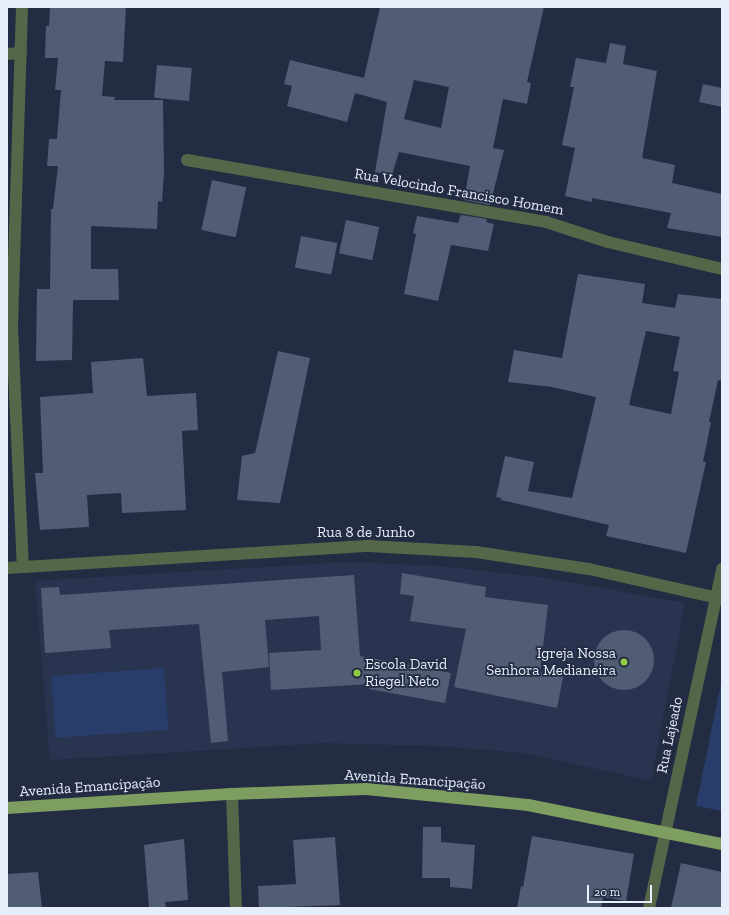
<!DOCTYPE html>
<meta charset="utf-8">
<style>
body{margin:0}
#map{position:relative;width:729px;height:915px;overflow:hidden;background:#232c42;font-family:"Zilla Slab",serif}
div>[style]{position:absolute}
.built>*{inset:0;background:#293550}
.green>*{inset:0;background:#293d6a;transform-origin:0 0}
.building>*{inset:0;background:#515d75;transform-origin:0 0}
.round{border-radius:50%}
.minor>*{height:12px;margin:-6px;padding:0 6px;transform-origin:6px;border-radius:6px;background:#566648}
.major>*{height:12px;margin:-6px;padding:0 6px;transform-origin:6px;border-radius:6px;background:#7e9d60}
.dots>*{width:11px;height:11px;translate:-50% -50%;box-sizing:border-box;border:2px solid #232c42;border-radius:50%}
span{translate:-50% -50%;white-space:nowrap;text-align:center;line-height:1.15;-webkit-text-stroke:3.5px #232c42;paint-order:stroke}
.street-label{font-size:15px;color:#e6edfb}
.poi-label{font-size:15px;color:#e6edfb}
.right{translate:-100% -50%;text-align:right}
.left{translate:0 -50%;text-align:left}
.frame{position:absolute;inset:0;border:8px solid #e6edfb;pointer-events:none}
.scale{position:absolute;left:587px;top:885px;width:65px;height:18px;box-sizing:border-box;border:2px solid #e6edfb;border-top:0;padding-left:5px;font-size:12px;line-height:14px;white-space:nowrap;color:#e6edfb;-webkit-text-stroke:3px #232c42;paint-order:stroke}
</style>
<div id="map">
<div class="built">
<div style="clip-path:polygon(348px 562px,438px 566px,546px 578px,685px 603px,651px 781px,525px 753px,436px 746px,322px 743px,50px 760px,35px 581px)"></div>
</div>
<div class="green">
<div style="left:164px;top:668px;width:62px;height:113px;rotate:86deg"></div>
<div style="clip-path:polygon(722px 678px,722px 811px,696px 806px)"></div>
</div>
<div class="building">
<div style="clip-path:polygon(50px 7px,126px 7px,123px 62px,105px 61px,102px 96px,115px 97px,114px 100px,163px 100px,164px 173px,162px 202px,158px 201px,157px 229px,91px 226px,91px 269px,118px 269px,119px 300px,73px 300px,72px 360px,36px 361px,37px 289px,50px 289px,51px 209px,53px 209px,58px 166px,47px 166px,49px 139px,57px 139px,61px 90px,55px 90px,58px 58px,45px 58px,46px 26px,49px 26px)"></div>
<div style="clip-path:polygon(evenodd,380px 7px,544px 7px,527px 82px,531px 83px,527px 104px,503px 99px,493px 148px,504px 150px,490px 205px,464px 200px,470px 166px,399px 152px,392px 175px,375px 172px,387px 102px,355px 93px,347px 122px,287px 106px,292px 86px,284px 84px,290px 60px,364px 78px,380px 7px,414px 80px,449px 87px,441px 128px,404px 119px,414px 80px)"></div>
<div style="clip-path:polygon(610px 43px,626px 46px,623px 64px,657px 71px,642px 158px,675px 165px,672px 183px,722px 194px,722px 237px,667px 228px,671px 213px,592px 198px,592px 202px,565px 196px,575px 148px,562px 145px,574px 87px,570px 87px,576px 58px,606px 63px)"></div>
<div style="left:157px;top:65px;width:35px;height:33px;rotate:5deg"></div>
<div style="clip-path:polygon(703px 84px,722px 88px,722px 107px,699px 102px)"></div>
<div style="left:212px;top:180px;width:35px;height:51px;rotate:12deg"></div>
<div style="clip-path:polygon(461px 215px,487px 219px,486px 222px,494px 224px,488px 251px,451px 245px,438px 301px,404px 294px,416px 234px,413px 233px,417px 216px,458px 223px)"></div>
<div style="left:346px;top:220px;width:34px;height:34px;rotate:12deg"></div>
<div style="left:301px;top:236px;width:37px;height:32px;rotate:11deg"></div>
<div style="clip-path:polygon(evenodd,578px 274px,645px 284px,642px 303px,675px 308px,678px 294px,722px 299px,722px 381px,718px 380px,709px 422px,711px 422px,703px 462px,706px 462px,686px 553px,606px 536px,609px 525px,501px 500px,501px 498px,496px 497px,505px 456px,534px 462px,528px 491px,572px 498px,596px 397px,552px 387px,508px 382px,514px 350px,562px 358px,578px 274px,646px 331px,680px 337px,673px 371px,679px 372px,671px 414px,629px 405px,646px 331px)"></div>
<div style="clip-path:polygon(278px 351px,310px 358px,280px 503px,237px 500px,242px 456px,255px 453px)"></div>
<div style="clip-path:polygon(143px 358px,147px 396px,196px 393px,198px 430px,182px 431px,186px 510px,122px 513px,121px 493px,87px 495px,89px 527px,40px 530px,35px 473px,43px 473px,40px 397px,93px 393px,91px 362px)"></div>
<div style="clip-path:polygon(402px 573px,486px 587px,485px 597px,548px 605px,540px 672px,563px 677px,557px 708px,454px 687px,466px 629px,410px 621px,414px 596px,400px 594px)"></div>
<div style="clip-path:polygon(354px 575px,360px 656px,451px 673px,445px 703px,369px 689px,370px 684px,271px 690px,269px 653px,321px 650px,319px 616px,265px 620px,269px 667px,222px 672px,228px 741px,211px 743px,199px 624px,109px 630px,111px 648px,45px 653px,41px 588px,59px 587px,60px 595px)"></div>
<div class="round" style="left:594px;top:630px;width:60px;height:60px"></div>
<div style="clip-path:polygon(423px 827px,441px 827px,441px 842px,475px 845px,472px 889px,450px 887px,450px 878px,422px 878px)"></div>
<div style="clip-path:polygon(532px 836px,634px 854px,626px 901px,603px 897px,601px 908px,517px 908px,521px 886px,523px 887px)"></div>
<div style="clip-path:polygon(335px 837px,340px 905px,259px 908px,258px 886px,296px 884px,293px 840px)"></div>
<div style="clip-path:polygon(184px 839px,188px 900px,165px 902px,166px 908px,149px 908px,144px 845px)"></div>
<div style="clip-path:polygon(681px 863px,722px 872px,722px 908px,671px 908px)"></div>
<div style="clip-path:polygon(38px 872px,42px 908px,7px 908px,7px 874px)"></div>
</div>
<div class="minor">
<div style="left:22px;top:7px;width:320px;rotate:91.8deg"></div>
<div style="left:12px;top:327px;width:240px;rotate:87.4deg"></div>
<div style="left:7px;top:54px;width:14px;rotate:-4deg"></div>
<div style="left:187px;top:160px;width:364px;rotate:9.8deg"></div>
<div style="left:546px;top:222px;width:65px;rotate:17.9deg"></div>
<div style="left:608px;top:242px;width:117px;rotate:13.3deg"></div>
<div style="left:7px;top:568px;width:363px;rotate:-3.5deg"></div>
<div style="left:369px;top:546px;width:107px;rotate:3.2deg"></div>
<div style="left:476px;top:552px;width:114px;rotate:8.6deg"></div>
<div style="left:589px;top:569px;width:136px;rotate:12.7deg"></div>
<div style="left:232px;top:794px;width:114px;rotate:88deg"></div>
<div style="left:649px;top:908px;width:347px;rotate:-77.8deg"></div>
</div>
<div class="major">
<div style="left:7px;top:808px;width:225px;rotate:-3.6deg"></div>
<div style="left:232px;top:794px;width:134px;rotate:-2.1deg"></div>
<div style="left:366px;top:789px;width:163px;rotate:5.6deg"></div>
<div style="left:528px;top:805px;width:198px;rotate:11.4deg"></div>
</div>
<div class="dots">
<div style="left:624px;top:662px;background:#8fcd42"></div>
<div style="left:357px;top:673px;background:#8fcd42"></div>
</div>
<div class="street-label">
<span style="left:459px;top:192px;rotate:10deg">Rua Velocindo Francisco Homem</span>
<span style="left:366px;top:533px">Rua 8 de Junho</span>
<span style="left:670px;top:735px;rotate:-78deg">Rua Lajeado</span>
<span style="left:415px;top:780px;rotate:4deg">Avenida Emancipação</span>
<span style="left:90px;top:787px;rotate:-4deg">Avenida Emancipação</span>
</div>
<div class="poi-label">
<span class="right" style="left:616px;top:662px">Igreja Nossa<br>Senhora Medianeira</span>
<span class="left" style="left:365px;top:673px">Escola David<br>Riegel Neto</span>
</div>
<div class="frame"></div>
<div class="scale">20 m</div>
</div>
